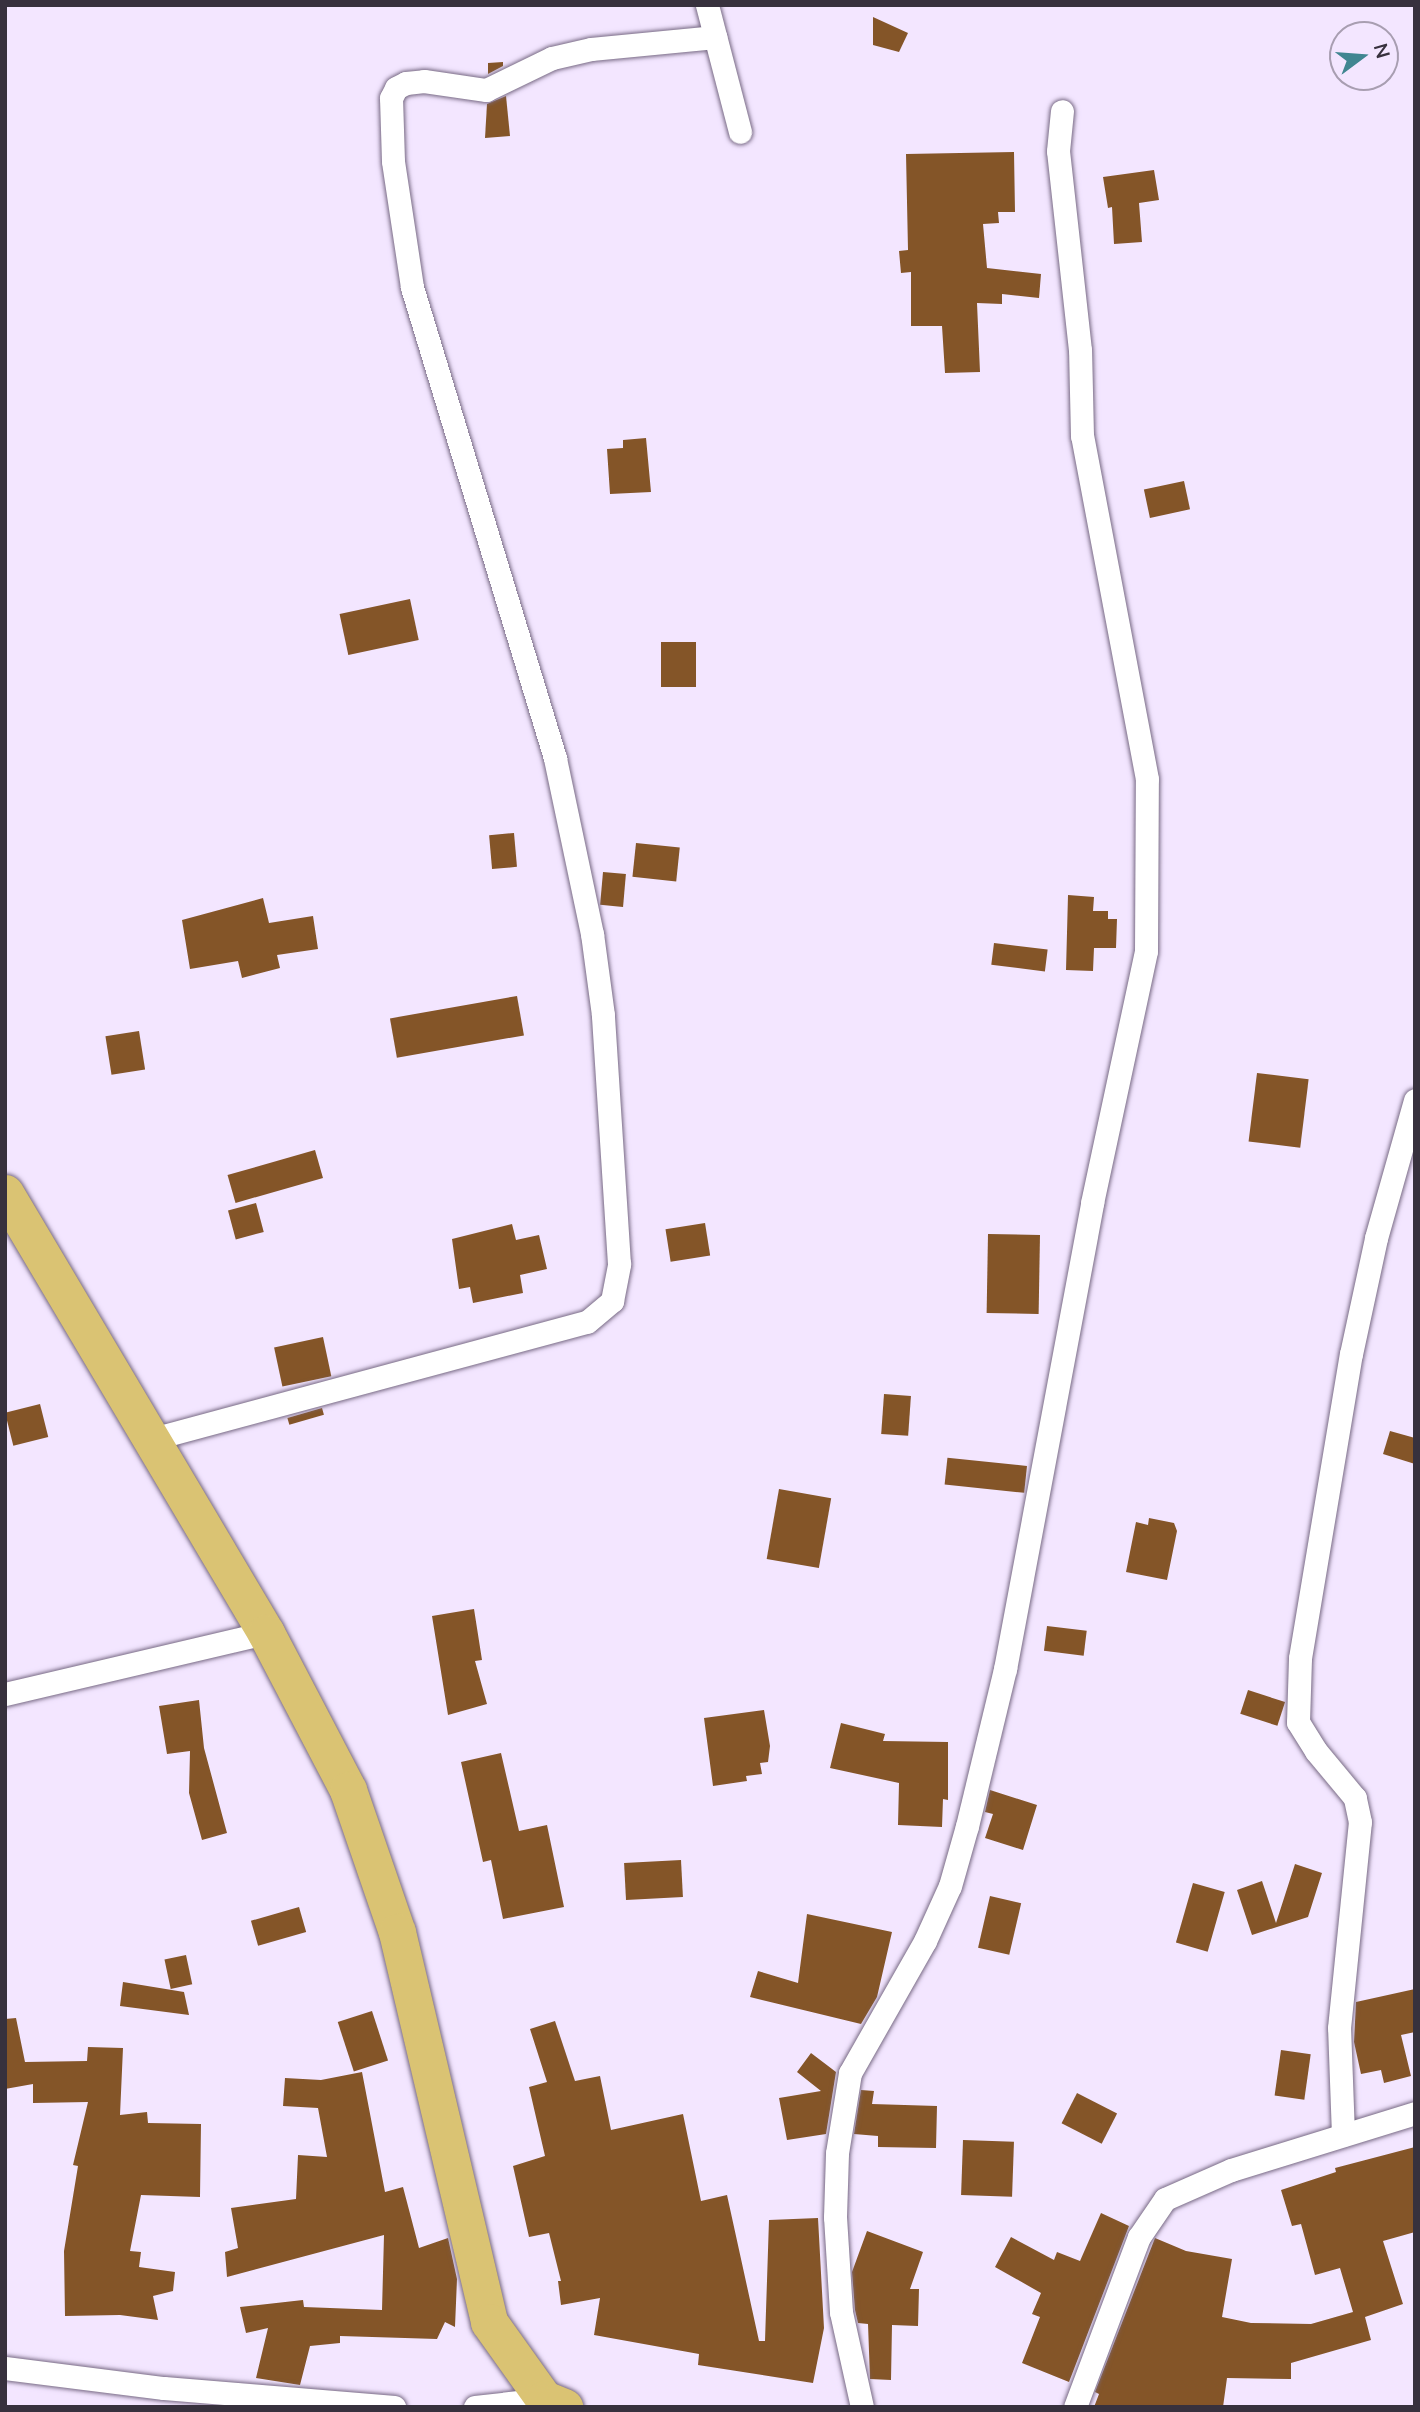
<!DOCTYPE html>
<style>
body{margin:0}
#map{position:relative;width:1420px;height:2412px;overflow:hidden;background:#f3e6ff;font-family:Mulish,sans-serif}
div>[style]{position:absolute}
.building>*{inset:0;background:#845528;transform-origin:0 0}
.roads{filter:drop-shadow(0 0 2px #786a85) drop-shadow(0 0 2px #786a85)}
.street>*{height:23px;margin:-11.5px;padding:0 11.5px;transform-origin:11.5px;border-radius:11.5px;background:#fff}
.primary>*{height:37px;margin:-18.5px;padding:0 18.5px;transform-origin:18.5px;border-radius:18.5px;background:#dac373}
span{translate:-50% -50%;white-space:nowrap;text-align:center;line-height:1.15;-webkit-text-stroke:7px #f3e6ff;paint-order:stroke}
.frame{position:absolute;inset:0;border:7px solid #37313d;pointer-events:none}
.north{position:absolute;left:1329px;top:21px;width:70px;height:70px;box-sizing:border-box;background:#f3e6ff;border:2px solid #a89eb1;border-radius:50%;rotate:74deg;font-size:19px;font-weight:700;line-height:28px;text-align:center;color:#37313d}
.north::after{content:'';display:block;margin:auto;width:24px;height:32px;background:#408691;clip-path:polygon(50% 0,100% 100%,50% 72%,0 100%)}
</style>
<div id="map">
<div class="building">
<div style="clip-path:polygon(873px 17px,908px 33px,899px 52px,873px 45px)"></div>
<div style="clip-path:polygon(503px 62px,503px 66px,488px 74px,488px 63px)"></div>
<div style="clip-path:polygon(506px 96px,510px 136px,485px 138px,487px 104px)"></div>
<div style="clip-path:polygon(1014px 152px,1015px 212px,998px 212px,999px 223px,983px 224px,987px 268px,1041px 274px,1039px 298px,1002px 294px,1002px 304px,977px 303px,980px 372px,945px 373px,942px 326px,911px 326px,911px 272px,901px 273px,899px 251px,908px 250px,906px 154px)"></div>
<div style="clip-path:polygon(1154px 170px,1159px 200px,1139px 203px,1142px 242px,1114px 244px,1112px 207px,1108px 208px,1103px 177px)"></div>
<div style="clip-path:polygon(646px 438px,651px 492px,610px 494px,607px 449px,623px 448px,623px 440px)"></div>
<div style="left:1184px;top:481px;width:29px;height:41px;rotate:78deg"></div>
<div style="left:410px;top:599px;width:42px;height:72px;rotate:78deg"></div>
<div style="left:661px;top:642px;width:35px;height:45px"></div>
<div style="left:514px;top:833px;width:34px;height:25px;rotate:85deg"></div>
<div style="left:636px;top:843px;width:44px;height:34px;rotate:6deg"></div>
<div style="left:603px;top:872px;width:23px;height:33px;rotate:5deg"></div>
<div style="clip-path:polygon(1068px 895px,1094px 897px,1093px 911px,1108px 911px,1108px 919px,1117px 919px,1116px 948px,1094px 948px,1093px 971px,1066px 970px)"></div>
<div style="clip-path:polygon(263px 898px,269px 923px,313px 916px,318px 949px,277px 955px,280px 968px,242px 978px,238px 961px,190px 969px,182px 920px)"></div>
<div style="left:994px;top:943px;width:54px;height:22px;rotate:7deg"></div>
<div style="left:517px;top:996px;width:40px;height:129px;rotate:80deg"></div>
<div style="left:139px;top:1031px;width:39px;height:34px;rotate:81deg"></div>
<div style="left:1257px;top:1073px;width:52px;height:69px;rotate:7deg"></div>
<div style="left:315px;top:1150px;width:29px;height:91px;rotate:74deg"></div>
<div style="left:256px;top:1203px;width:30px;height:29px;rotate:75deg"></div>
<div style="left:705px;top:1223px;width:33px;height:40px;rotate:81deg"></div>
<div style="clip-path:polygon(512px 1224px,516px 1240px,539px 1235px,547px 1269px,520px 1275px,523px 1293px,473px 1303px,470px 1287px,459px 1289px,452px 1239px)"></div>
<div style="left:988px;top:1234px;width:52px;height:79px;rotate:1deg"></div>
<div style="left:323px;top:1337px;width:40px;height:50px;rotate:78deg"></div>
<div style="left:884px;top:1394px;width:27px;height:40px;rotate:4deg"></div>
<div style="left:40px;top:1404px;width:34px;height:36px;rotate:76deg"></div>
<div style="left:322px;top:1408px;width:7px;height:36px;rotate:74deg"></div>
<div style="clip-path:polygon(1390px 1431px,1415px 1438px,1415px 1464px,1383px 1454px)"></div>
<div style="left:1027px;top:1466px;width:27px;height:80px;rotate:96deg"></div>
<div style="left:779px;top:1489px;width:53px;height:71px;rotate:10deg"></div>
<div style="clip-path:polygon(1149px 1518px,1174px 1523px,1177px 1531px,1167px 1580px,1126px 1572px,1136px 1522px,1148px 1525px)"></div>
<div style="clip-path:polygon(474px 1609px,482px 1660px,475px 1661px,487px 1704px,448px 1715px,432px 1616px)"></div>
<div style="left:1047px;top:1626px;width:40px;height:25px;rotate:7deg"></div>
<div style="left:1248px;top:1690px;width:39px;height:25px;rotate:18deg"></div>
<div style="clip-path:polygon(199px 1700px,204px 1748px,227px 1833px,202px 1840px,189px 1793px,190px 1751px,167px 1754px,159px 1706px)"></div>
<div style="clip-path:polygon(764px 1710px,770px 1746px,768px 1762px,760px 1763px,762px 1774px,746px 1776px,747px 1781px,713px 1786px,704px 1718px)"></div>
<div style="clip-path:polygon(841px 1723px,885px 1734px,883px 1741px,948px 1742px,948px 1800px,943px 1799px,942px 1827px,898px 1825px,899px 1783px,830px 1768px)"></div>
<div style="clip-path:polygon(501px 1753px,519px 1831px,547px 1825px,564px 1907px,503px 1919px,491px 1860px,483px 1862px,461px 1762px)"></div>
<div style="clip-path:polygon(990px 1790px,1037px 1805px,1023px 1850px,985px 1838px,993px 1814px,985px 1812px)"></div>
<div style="left:681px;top:1860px;width:37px;height:57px;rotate:87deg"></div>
<div style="clip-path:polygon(1295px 1864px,1322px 1873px,1308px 1917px,1252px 1935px,1237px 1890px,1262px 1881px,1276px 1923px)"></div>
<div style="left:1193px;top:1883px;width:33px;height:62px;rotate:16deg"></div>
<div style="left:990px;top:1896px;width:32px;height:53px;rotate:13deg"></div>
<div style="left:299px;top:1907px;width:26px;height:50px;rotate:74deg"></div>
<div style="clip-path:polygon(807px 1914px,892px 1932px,877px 1997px,861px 2024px,750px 1997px,758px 1971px,798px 1983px)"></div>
<div style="left:186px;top:1955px;width:30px;height:22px;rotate:78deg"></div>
<div style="clip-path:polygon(123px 1982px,184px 1992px,189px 2015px,120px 2006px)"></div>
<div style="clip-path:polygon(1415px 1989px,1415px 2032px,1401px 2035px,1411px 2076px,1384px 2083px,1381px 2070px,1361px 2074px,1354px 2042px,1356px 2002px)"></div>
<div style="left:372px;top:2011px;width:52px;height:36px;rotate:72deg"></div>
<div style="clip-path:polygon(16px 2018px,25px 2062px,87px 2061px,88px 2047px,123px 2048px,120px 2115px,147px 2112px,148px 2123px,201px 2124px,200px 2197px,141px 2195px,130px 2251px,141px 2252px,139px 2267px,175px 2272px,173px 2291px,153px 2296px,158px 2320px,120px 2315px,65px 2316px,64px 2251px,78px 2166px,73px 2165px,88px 2102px,33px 2103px,33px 2084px,5px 2089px,5px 2019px)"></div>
<div style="clip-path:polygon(555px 2021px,575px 2081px,600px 2076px,611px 2130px,683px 2114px,701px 2201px,727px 2195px,759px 2341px,765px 2341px,769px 2220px,818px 2218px,824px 2328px,813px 2383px,698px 2365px,699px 2354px,594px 2335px,600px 2298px,561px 2305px,558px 2281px,561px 2281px,549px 2233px,529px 2237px,513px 2166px,545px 2156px,529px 2087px,547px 2082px,530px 2029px)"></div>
<div style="left:1281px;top:2050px;width:30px;height:46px;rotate:8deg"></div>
<div style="clip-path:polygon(811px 2053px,836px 2072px,826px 2134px,787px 2140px,779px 2098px,821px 2091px,797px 2072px)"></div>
<div style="clip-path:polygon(362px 2072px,385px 2192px,403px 2187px,419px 2248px,448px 2238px,457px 2279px,455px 2327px,445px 2322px,437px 2339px,340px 2336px,340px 2343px,310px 2346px,300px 2385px,256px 2378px,268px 2328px,246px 2333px,240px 2307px,303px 2300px,304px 2307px,382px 2310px,384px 2235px,227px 2277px,225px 2252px,238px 2248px,231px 2208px,296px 2199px,298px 2155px,327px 2157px,318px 2108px,283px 2106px,285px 2078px,321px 2080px)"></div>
<div style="clip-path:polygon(861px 2090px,874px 2091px,872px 2104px,937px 2106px,936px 2148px,878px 2147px,878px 2136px,854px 2134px)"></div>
<div style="left:1077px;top:2093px;width:45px;height:34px;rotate:27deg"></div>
<div style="left:963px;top:2140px;width:51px;height:55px;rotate:2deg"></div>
<div style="clip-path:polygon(1415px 2147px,1415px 2232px,1383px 2241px,1403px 2304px,1365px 2317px,1371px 2340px,1291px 2363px,1291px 2379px,1227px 2378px,1223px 2407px,1094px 2407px,1099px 2394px,1095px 2392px,1155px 2238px,1186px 2251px,1232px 2259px,1222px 2317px,1251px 2323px,1311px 2324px,1353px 2312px,1340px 2268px,1315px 2275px,1301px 2224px,1292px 2226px,1281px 2190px,1336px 2172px,1335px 2168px)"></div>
<div style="clip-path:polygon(1101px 2213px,1129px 2226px,1069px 2382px,1022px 2363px,1040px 2317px,1032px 2314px,1041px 2293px,995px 2267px,1011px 2237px,1054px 2260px,1057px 2252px,1080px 2261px)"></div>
<div style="clip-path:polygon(867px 2231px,923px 2252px,910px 2289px,919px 2289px,918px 2326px,892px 2325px,891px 2380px,870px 2379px,868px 2324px,858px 2323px,855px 2310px,852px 2272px)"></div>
</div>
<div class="roads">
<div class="street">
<div style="left:707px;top:5px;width:131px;rotate:75.4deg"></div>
<div style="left:152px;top:1439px;width:450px;rotate:-15.1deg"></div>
<div style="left:587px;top:1322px;width:33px;rotate:-40deg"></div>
<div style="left:612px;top:1301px;width:38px;rotate:-79deg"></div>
<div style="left:619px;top:1264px;width:250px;rotate:-93.7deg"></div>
<div style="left:603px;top:1015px;width:82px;rotate:-97.7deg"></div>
<div style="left:592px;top:934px;width:180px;rotate:-101.9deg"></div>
<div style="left:555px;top:758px;width:492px;rotate:-106.9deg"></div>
<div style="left:412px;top:287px;width:127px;rotate:-98.6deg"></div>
<div style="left:393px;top:161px;width:63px;rotate:-91.8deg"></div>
<div style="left:391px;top:98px;width:11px;rotate:-63deg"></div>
<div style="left:396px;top:88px;width:11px;rotate:-27deg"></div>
<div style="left:406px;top:83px;width:18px;rotate:-6deg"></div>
<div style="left:424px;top:81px;width:63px;rotate:8.3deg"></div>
<div style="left:486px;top:90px;width:73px;rotate:-25.9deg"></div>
<div style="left:552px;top:58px;width:40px;rotate:-13deg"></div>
<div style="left:591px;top:49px;width:125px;rotate:-5.5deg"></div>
<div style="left:5px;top:1694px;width:268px;rotate:-13.2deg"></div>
<div style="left:1343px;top:2135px;width:107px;rotate:-92.1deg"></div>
<div style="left:1339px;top:2028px;width:207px;rotate:-84.2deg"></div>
<div style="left:1360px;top:1822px;width:25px;rotate:-102deg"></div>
<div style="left:1355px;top:1798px;width:61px;rotate:-129.7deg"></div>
<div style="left:1316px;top:1751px;width:34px;rotate:-122deg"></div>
<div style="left:1298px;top:1722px;width:64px;rotate:-88.2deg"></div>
<div style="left:1300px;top:1658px;width:308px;rotate:-80.5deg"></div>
<div style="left:1351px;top:1354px;width:119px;rotate:-77.8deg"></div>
<div style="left:1376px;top:1238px;width:143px;rotate:-74.2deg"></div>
<div style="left:5px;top:2368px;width:160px;rotate:7.2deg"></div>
<div style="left:164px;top:2388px;width:231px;rotate:4.7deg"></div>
<div style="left:475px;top:2407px;width:69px;rotate:-6.6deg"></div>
<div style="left:862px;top:2407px;width:97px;rotate:-102.5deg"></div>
<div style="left:841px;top:2312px;width:95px;rotate:-93.6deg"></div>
<div style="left:835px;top:2217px;width:64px;rotate:-88.2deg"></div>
<div style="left:837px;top:2153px;width:81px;rotate:-80.8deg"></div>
<div style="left:850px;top:2073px;width:152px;rotate:-60.4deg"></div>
<div style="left:925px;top:1941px;width:60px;rotate:-65.6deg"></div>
<div style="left:950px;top:1886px;width:62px;rotate:-74.2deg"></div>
<div style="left:967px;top:1826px;width:162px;rotate:-76.4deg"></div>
<div style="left:1005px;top:1669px;width:474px;rotate:-79.4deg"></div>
<div style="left:1092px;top:1203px;width:258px;rotate:-77.9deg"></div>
<div style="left:1146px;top:951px;width:172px;rotate:-89.7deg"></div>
<div style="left:1147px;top:779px;width:349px;rotate:-100.7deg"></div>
<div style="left:1082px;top:436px;width:86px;rotate:-91.3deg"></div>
<div style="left:1080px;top:350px;width:200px;rotate:-96.3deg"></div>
<div style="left:1058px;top:151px;width:40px;rotate:-84.3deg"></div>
<div style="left:1075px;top:2407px;width:182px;rotate:-69.4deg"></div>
<div style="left:1139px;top:2237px;width:46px;rotate:-55.6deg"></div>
<div style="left:1165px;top:2199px;width:72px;rotate:-23.7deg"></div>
<div style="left:1231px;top:2170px;width:193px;rotate:-17.2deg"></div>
</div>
<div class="primary">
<div style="left:5px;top:1193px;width:512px;rotate:59.32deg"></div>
<div style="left:266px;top:1633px;width:177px;rotate:62.4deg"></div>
<div style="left:348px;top:1790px;width:150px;rotate:71deg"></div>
<div style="left:397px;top:1932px;width:401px;rotate:76.7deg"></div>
<div style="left:489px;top:2322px;width:95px;rotate:54.5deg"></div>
<div style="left:544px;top:2399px;width:22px;rotate:22deg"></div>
</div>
</div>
<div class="frame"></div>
<div class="north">N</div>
</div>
